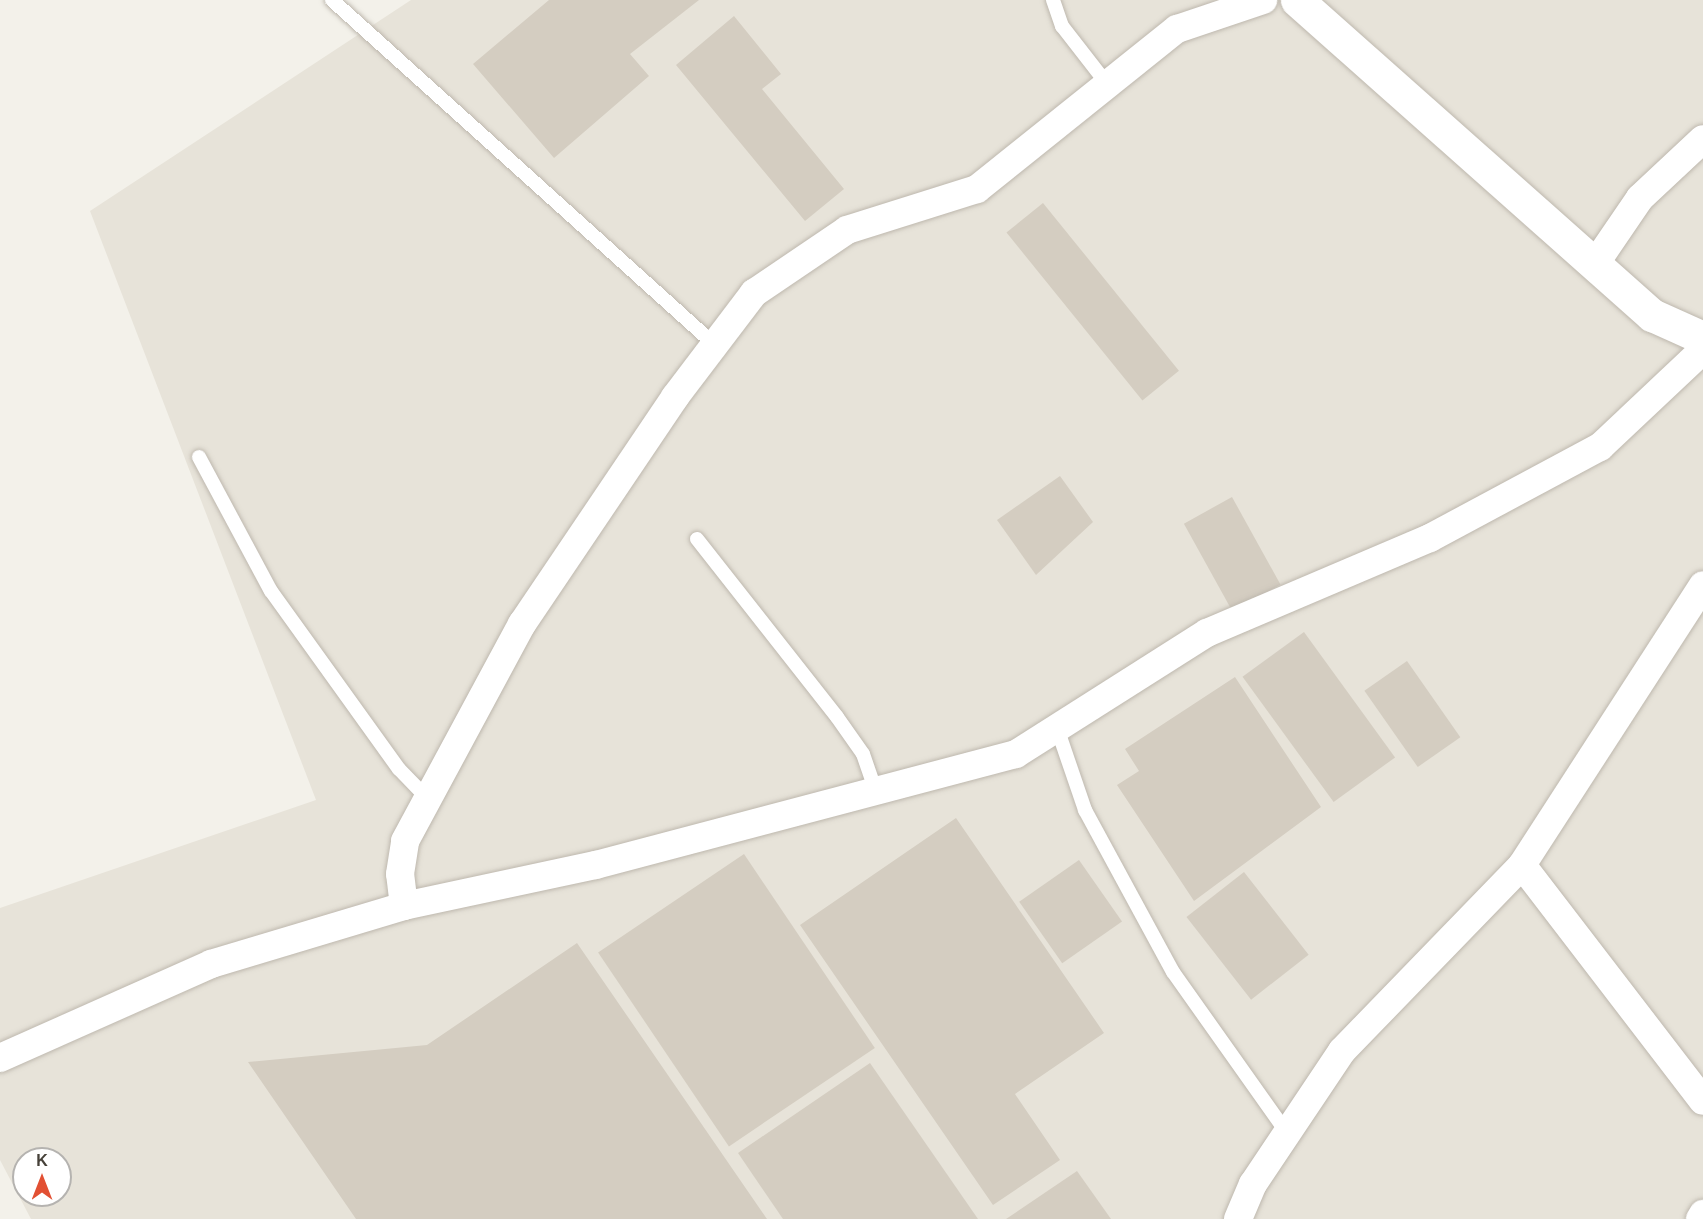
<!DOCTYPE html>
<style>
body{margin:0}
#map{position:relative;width:1703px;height:1219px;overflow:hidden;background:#f3f1ea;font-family:Arial,sans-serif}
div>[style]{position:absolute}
.residential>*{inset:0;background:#e7e3d9}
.building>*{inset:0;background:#d4cdc1;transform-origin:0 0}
.roads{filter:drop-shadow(0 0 2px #beb8ae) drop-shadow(0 0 2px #beb8ae)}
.service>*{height:14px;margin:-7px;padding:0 7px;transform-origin:7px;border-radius:7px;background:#fff}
.minor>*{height:28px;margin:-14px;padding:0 14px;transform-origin:14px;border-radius:14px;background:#fff}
.tertiary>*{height:33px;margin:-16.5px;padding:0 16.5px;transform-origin:16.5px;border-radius:16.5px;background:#fff}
span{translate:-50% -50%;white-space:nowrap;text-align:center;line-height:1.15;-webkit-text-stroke:4.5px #fff;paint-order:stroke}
.north{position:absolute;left:12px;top:1147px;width:60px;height:60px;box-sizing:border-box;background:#fff;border:2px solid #b5b3b0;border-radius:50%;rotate:0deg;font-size:16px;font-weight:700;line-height:24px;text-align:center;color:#464139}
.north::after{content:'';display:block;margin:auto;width:21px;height:27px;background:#e25033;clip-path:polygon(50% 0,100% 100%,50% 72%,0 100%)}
</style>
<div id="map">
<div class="residential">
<div style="clip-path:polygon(evenodd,411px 0,1703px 0,1703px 1219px,31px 1219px,0 1160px,0 908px,316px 800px,90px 211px,411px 0,24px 1159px,60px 1159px,60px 1195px,24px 1195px,24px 1159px)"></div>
</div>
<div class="building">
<div style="clip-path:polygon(549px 0,699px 0,630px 54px,649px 76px,554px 158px,473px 64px)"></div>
<div style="clip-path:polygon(734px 16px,781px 74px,762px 89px,844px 189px,805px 221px,676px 65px)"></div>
<div style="left:1043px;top:203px;width:216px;height:47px;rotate:51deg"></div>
<div style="clip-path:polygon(1060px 476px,1093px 522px,1036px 575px,997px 520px)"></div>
<div style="left:1232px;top:497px;width:100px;height:55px;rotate:61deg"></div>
<div style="left:1304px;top:632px;width:155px;height:76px;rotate:54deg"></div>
<div style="left:1407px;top:661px;width:93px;height:52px;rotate:55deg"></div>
<div style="clip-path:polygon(1235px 677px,1321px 807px,1194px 901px,1117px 785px,1139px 771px,1125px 749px)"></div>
<div style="clip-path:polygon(956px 818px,1104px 1033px,1015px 1094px,1060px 1160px,993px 1205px,800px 925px)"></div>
<div style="left:744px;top:854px;width:234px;height:176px;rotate:56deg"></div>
<div style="left:1079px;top:860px;width:75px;height:73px;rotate:55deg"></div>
<div style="left:1244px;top:872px;width:105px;height:73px;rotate:52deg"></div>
<div style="clip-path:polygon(577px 943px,767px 1219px,356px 1219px,248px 1062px,427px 1045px)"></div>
<div style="clip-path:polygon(870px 1063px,978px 1219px,783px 1219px,738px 1153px)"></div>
<div style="clip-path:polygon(1077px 1171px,1111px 1219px,1006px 1219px)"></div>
</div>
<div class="roads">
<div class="service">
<div style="left:332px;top:0;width:515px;rotate:42.01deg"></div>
<div style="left:1053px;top:0;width:28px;rotate:71deg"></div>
<div style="left:1062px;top:26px;width:75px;rotate:52.1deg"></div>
<div style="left:199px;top:457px;width:152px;rotate:61.8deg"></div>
<div style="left:271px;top:591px;width:219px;rotate:54.3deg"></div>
<div style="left:399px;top:769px;width:42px;rotate:46deg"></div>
<div style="left:697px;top:539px;width:226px;rotate:51.8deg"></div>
<div style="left:837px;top:717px;width:45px;rotate:54.9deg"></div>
<div style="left:863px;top:754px;width:36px;rotate:71deg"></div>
<div style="left:1057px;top:728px;width:87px;rotate:71.1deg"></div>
<div style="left:1085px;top:810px;width:184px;rotate:61.5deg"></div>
<div style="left:1173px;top:972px;width:197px;rotate:54.7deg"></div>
</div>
<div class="minor">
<div style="left:1595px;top:264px;width:80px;rotate:-55.7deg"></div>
<div style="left:1640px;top:198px;width:86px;rotate:-43.1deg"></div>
<div style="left:1522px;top:865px;width:297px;rotate:52.5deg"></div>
<div style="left:404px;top:906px;width:32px;rotate:-97deg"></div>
<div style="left:400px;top:874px;width:33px;rotate:-81deg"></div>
<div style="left:405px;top:841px;width:247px;rotate:-61.7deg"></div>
<div style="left:522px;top:624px;width:274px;rotate:-56deg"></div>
<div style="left:675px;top:397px;width:131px;rotate:-52.8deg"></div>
<div style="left:754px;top:293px;width:112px;rotate:-34.1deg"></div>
<div style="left:847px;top:230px;width:136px;rotate:-17.5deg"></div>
<div style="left:977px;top:189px;width:256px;rotate:-38.7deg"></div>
<div style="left:1177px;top:29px;width:91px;rotate:-18.6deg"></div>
<div style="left:0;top:1058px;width:231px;rotate:-24deg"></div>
<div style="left:211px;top:964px;width:202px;rotate:-16.7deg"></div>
<div style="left:404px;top:906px;width:196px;rotate:-12.1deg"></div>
<div style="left:596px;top:865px;width:434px;rotate:-14.8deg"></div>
<div style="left:1016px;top:754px;width:226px;rotate:-32.4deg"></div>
<div style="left:1207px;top:633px;width:242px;rotate:-23.1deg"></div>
<div style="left:1430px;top:538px;width:193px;rotate:-28.2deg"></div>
<div style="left:1600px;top:447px;width:141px;rotate:-43.3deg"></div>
<div style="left:1238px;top:1219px;width:38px;rotate:-67deg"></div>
<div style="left:1253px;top:1184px;width:160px;rotate:-56.2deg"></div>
<div style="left:1342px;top:1051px;width:259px;rotate:-45.9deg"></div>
<div style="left:1522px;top:865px;width:333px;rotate:-57.1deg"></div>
<div style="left:1700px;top:1219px;width:6px;rotate:-59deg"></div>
</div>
<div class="tertiary">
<div style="left:1297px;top:0;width:475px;rotate:41.6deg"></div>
<div style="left:1652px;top:315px;width:56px;rotate:24.3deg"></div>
</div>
</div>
<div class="north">K</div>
</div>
